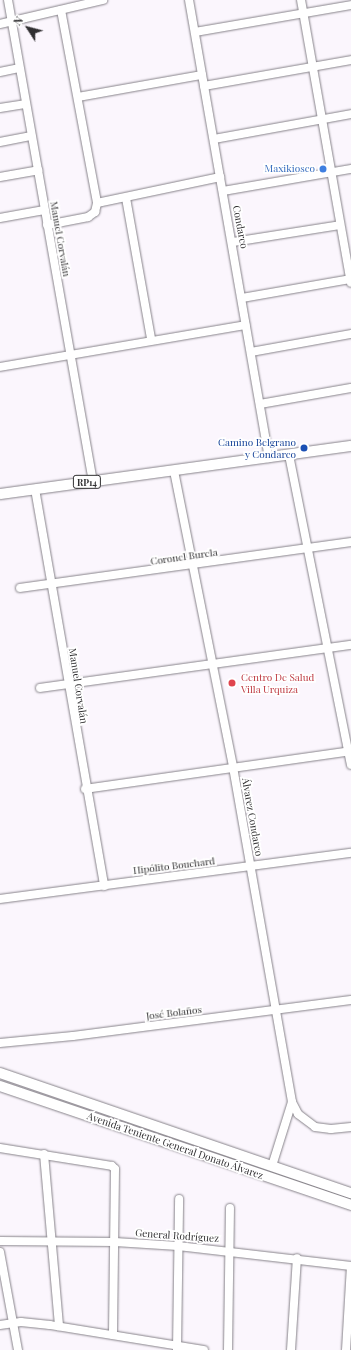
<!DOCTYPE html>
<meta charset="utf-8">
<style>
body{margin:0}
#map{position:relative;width:351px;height:1350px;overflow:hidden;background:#fbf6fd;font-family:"Playfair Display",serif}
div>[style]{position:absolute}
.roads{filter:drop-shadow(0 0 1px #87838a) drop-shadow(0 0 1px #87838a)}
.minor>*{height:8px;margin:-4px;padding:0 4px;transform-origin:4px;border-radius:4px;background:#fff}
.major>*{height:10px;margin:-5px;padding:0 5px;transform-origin:5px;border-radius:5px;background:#fff}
.dots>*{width:11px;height:11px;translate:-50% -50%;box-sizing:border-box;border:2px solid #fff;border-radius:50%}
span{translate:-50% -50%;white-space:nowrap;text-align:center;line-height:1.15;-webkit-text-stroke:3.5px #fff;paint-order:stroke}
.shield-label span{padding:1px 3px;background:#fff;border:1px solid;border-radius:3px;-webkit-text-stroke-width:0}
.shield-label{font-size:9px;color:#302f31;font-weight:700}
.shop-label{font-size:10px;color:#366cbe}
.right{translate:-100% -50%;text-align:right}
.street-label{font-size:10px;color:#302f31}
.transit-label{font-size:10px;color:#164399}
.health-label{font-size:10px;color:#be3a42}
.left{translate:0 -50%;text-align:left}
.north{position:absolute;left:8px;top:8px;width:40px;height:40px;-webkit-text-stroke:3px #fff;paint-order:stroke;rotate:306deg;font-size:11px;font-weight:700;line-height:16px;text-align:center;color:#302f31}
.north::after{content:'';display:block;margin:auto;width:14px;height:18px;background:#302f31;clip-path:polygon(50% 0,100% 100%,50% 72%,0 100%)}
</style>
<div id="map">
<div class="roads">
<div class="minor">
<div style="left:8px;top:0;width:488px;rotate:80deg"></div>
<div style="left:189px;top:0;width:465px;rotate:80.1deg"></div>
<div style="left:301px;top:0;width:287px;rotate:80deg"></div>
<div style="left:61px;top:10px;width:196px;rotate:79.4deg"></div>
<div style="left:0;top:24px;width:106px;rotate:-13.1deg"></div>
<div style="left:195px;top:32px;width:158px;rotate:-9.8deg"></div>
<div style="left:0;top:72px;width:19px;rotate:-12deg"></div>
<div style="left:204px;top:86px;width:149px;rotate:-10deg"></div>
<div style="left:78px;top:97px;width:126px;rotate:-10.1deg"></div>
<div style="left:0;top:108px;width:25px;rotate:-9deg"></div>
<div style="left:214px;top:139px;width:139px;rotate:-10.3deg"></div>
<div style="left:0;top:142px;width:32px;rotate:-11deg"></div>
<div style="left:0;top:177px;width:39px;rotate:-10deg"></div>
<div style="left:223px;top:191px;width:130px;rotate:-9.8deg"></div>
<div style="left:126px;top:198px;width:143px;rotate:79.9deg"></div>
<div style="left:0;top:218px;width:45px;rotate:-10.3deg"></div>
<div style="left:47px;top:225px;width:42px;rotate:-11deg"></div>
<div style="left:88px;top:217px;width:9px;rotate:-36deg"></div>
<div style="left:95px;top:212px;width:9px;rotate:-77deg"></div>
<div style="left:97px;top:203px;width:126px;rotate:-11.9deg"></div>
<div style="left:233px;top:242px;width:108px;rotate:-9deg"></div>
<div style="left:242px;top:298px;width:111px;rotate:-9.9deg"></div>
<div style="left:251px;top:352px;width:102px;rotate:-10.2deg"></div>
<div style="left:0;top:367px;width:249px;rotate:-9.7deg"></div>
<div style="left:260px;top:404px;width:92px;rotate:-10deg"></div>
<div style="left:289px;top:455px;width:316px;rotate:78.7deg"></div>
<div style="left:174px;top:471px;width:302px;rotate:78.7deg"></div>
<div style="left:233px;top:767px;width:340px;rotate:80deg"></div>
<div style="left:292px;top:1102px;width:67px;rotate:107.4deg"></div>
<div style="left:35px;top:489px;width:403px;rotate:80.1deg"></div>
<div style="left:20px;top:588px;width:334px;rotate:-7.9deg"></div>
<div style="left:40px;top:688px;width:314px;rotate:-7.9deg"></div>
<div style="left:85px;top:789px;width:269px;rotate:-8.1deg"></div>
<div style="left:0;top:899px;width:354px;rotate:-7.5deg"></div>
<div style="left:0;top:1043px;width:73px;rotate:-5.5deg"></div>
<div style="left:73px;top:1036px;width:280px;rotate:-7.4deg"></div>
<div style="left:292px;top:1102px;width:13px;rotate:63deg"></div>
<div style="left:298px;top:1114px;width:21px;rotate:37deg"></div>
<div style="left:315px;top:1127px;width:16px;rotate:7deg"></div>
<div style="left:331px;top:1129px;width:20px;rotate:-6deg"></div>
<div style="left:0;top:1148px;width:113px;rotate:9.1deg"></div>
<div style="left:112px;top:1166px;width:4px;rotate:45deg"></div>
<div style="left:115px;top:1169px;width:166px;rotate:90.7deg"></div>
<div style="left:44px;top:1154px;width:173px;rotate:85deg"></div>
<div style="left:0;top:1241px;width:115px;rotate:0.5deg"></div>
<div style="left:115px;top:1242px;width:63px;rotate:3.6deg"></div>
<div style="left:178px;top:1246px;width:174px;rotate:6.6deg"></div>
<div style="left:0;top:1252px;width:100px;rotate:79.6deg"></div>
<div style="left:0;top:1325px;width:21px;rotate:-8deg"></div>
<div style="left:21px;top:1322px;width:29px;rotate:6deg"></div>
<div style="left:50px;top:1325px;width:156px;rotate:9.2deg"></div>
<div style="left:177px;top:1350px;width:151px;rotate:-89.2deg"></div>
<div style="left:228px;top:1350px;width:142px;rotate:-89.2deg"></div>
<div style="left:291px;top:1350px;width:92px;rotate:-86.3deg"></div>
<div style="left:346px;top:1350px;width:83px;rotate:-86.6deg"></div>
</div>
<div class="major">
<div style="left:0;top:494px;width:354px;rotate:-7.8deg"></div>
<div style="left:0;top:1073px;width:371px;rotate:18.9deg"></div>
<div style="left:0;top:1086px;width:371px;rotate:18.7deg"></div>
</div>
</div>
<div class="dots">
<div style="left:323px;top:169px;background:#3f7fe0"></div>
<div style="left:304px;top:448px;background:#1a4fb4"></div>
<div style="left:232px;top:683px;background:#e0444e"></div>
</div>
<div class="shield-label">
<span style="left:87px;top:482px">RP14</span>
</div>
<div class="shop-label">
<span class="right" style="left:315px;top:169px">Maxikiosco</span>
</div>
<div class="street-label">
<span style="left:240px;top:227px;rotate:79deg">Condarco</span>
<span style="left:60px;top:239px;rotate:80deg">Manuel Corvalán</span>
<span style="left:184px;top:557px;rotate:-8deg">Coronel Burela</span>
<span style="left:78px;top:686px;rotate:81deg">Manuel Corvalán</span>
<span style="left:252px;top:817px;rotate:80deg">Álvarez Condarco</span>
<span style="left:174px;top:866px;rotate:-7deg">Hipólito Bouchard</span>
<span style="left:174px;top:1013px;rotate:-7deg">José Bolaños</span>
<span style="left:175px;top:1146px;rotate:19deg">Avenida Teniente General Donato Álvarez</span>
<span style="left:177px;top:1236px;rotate:4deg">General Rodríguez</span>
</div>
<div class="transit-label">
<span class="right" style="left:296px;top:448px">Camino Belgrano<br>y Condarco</span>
</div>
<div class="health-label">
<span class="left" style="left:241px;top:683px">Centro De Salud<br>Villa Urquiza</span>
</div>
<div class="north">N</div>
</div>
